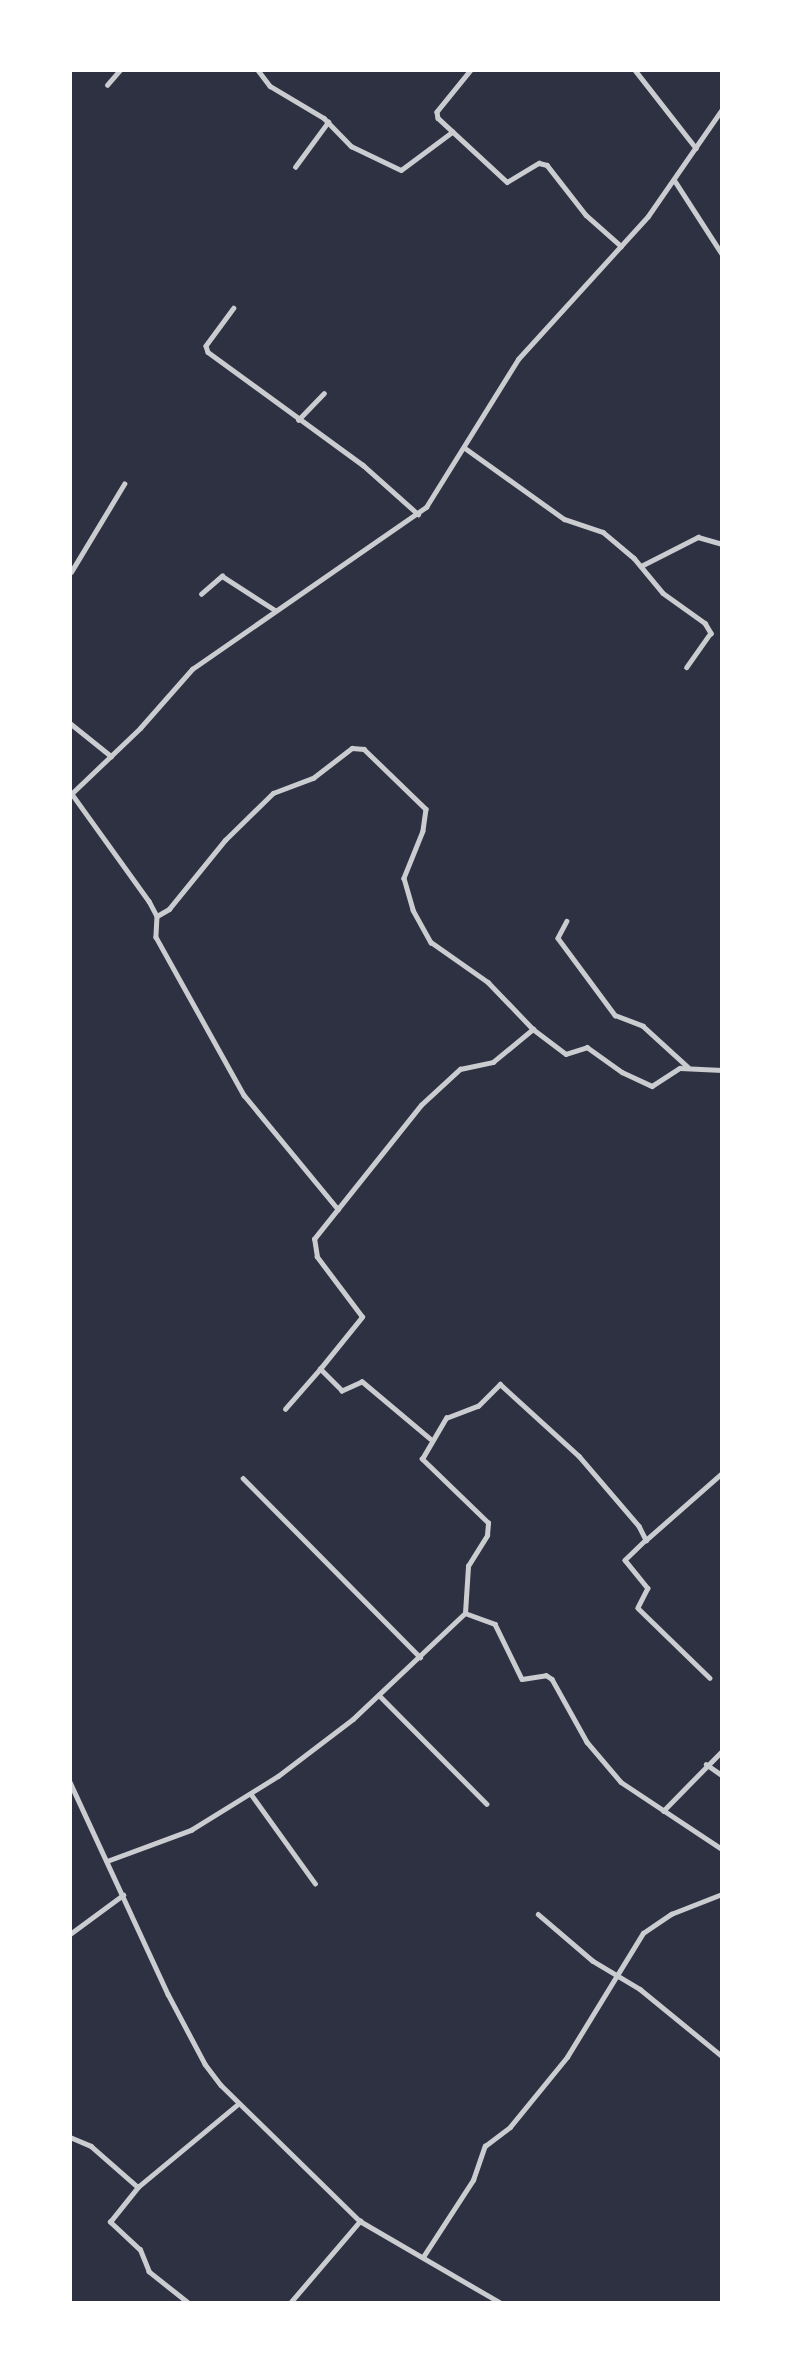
<!DOCTYPE html>
<style>
body{margin:0}
#map{position:relative;width:792px;height:2373px;overflow:hidden;background:#2d3142;font-family:"Source Sans 3",sans-serif}
div>[style]{position:absolute}
.minor>*{height:4.5px;margin:-2.25px;padding:0 2.25px;transform-origin:2.25px;border-radius:2.25px;background:#caccd0}
.tertiary>*{height:5px;margin:-2.5px;padding:0 2.5px;transform-origin:2.5px;border-radius:2.5px;background:#caccd0}
span{translate:-50% -50%;white-space:nowrap;text-align:center;line-height:1.15;-webkit-text-stroke:7px #fff;paint-order:stroke}
.frame{position:absolute;inset:0;border:72px solid #fff;pointer-events:none}
</style>
<div id="map">
<div class="minor">
<div style="left:258px;top:70px;width:20px;rotate:53deg"></div>
<div style="left:270px;top:86px;width:63px;rotate:30.7deg"></div>
<div style="left:324px;top:118px;width:39px;rotate:46deg"></div>
<div style="left:351px;top:146px;width:55px;rotate:25.6deg"></div>
<div style="left:401px;top:170px;width:64px;rotate:-36.7deg"></div>
<div style="left:471px;top:70px;width:54px;rotate:129deg"></div>
<div style="left:437px;top:112px;width:6px;rotate:81deg"></div>
<div style="left:438px;top:118px;width:94px;rotate:42.8deg"></div>
<div style="left:507px;top:182px;width:37px;rotate:-31deg"></div>
<div style="left:539px;top:163px;width:8px;rotate:14deg"></div>
<div style="left:547px;top:165px;width:63px;rotate:52deg"></div>
<div style="left:586px;top:215px;width:47px;rotate:41.5deg"></div>
<div style="left:635px;top:70px;width:99px;rotate:52deg"></div>
<div style="left:107px;top:85px;width:20px;rotate:-49deg"></div>
<div style="left:295px;top:167px;width:56px;rotate:-53.7deg"></div>
<div style="left:675px;top:181px;width:87px;rotate:57.2deg"></div>
<div style="left:234px;top:308px;width:47px;rotate:126.4deg"></div>
<div style="left:206px;top:346px;width:6px;rotate:72deg"></div>
<div style="left:208px;top:352px;width:192px;rotate:36.1deg"></div>
<div style="left:363px;top:465px;width:74px;rotate:41.7deg"></div>
<div style="left:298px;top:420px;width:37px;rotate:-46deg"></div>
<div style="left:465px;top:448px;width:122px;rotate:35.6deg"></div>
<div style="left:564px;top:519px;width:41px;rotate:18.4deg"></div>
<div style="left:603px;top:532px;width:40px;rotate:40deg"></div>
<div style="left:634px;top:558px;width:45px;rotate:50.4deg"></div>
<div style="left:663px;top:593px;width:52px;rotate:35.5deg"></div>
<div style="left:705px;top:623px;width:12px;rotate:59deg"></div>
<div style="left:711px;top:633px;width:42px;rotate:125.2deg"></div>
<div style="left:641px;top:566px;width:64px;rotate:-27deg"></div>
<div style="left:698px;top:537px;width:25px;rotate:16deg"></div>
<div style="left:71px;top:572px;width:103px;rotate:-58.9deg"></div>
<div style="left:201px;top:594px;width:28px;rotate:-41deg"></div>
<div style="left:222px;top:576px;width:63px;rotate:32.7deg"></div>
<div style="left:70px;top:723px;width:53px;rotate:38.8deg"></div>
<div style="left:72px;top:794px;width:132px;rotate:54.3deg"></div>
<div style="left:149px;top:901px;width:17px;rotate:62deg"></div>
<div style="left:157px;top:916px;width:21px;rotate:93deg"></div>
<div style="left:156px;top:937px;width:181px;rotate:60.9deg"></div>
<div style="left:244px;top:1095px;width:148px;rotate:50.5deg"></div>
<div style="left:157px;top:916px;width:14px;rotate:-30deg"></div>
<div style="left:169px;top:909px;width:89px;rotate:-50.9deg"></div>
<div style="left:225px;top:840px;width:67px;rotate:-44.4deg"></div>
<div style="left:273px;top:793px;width:43px;rotate:-20.6deg"></div>
<div style="left:313px;top:778px;width:49px;rotate:-37.6deg"></div>
<div style="left:352px;top:748px;width:12px;rotate:5deg"></div>
<div style="left:364px;top:749px;width:86px;rotate:44.1deg"></div>
<div style="left:426px;top:809px;width:22px;rotate:98deg"></div>
<div style="left:423px;top:831px;width:51px;rotate:112deg"></div>
<div style="left:404px;top:878px;width:33px;rotate:74deg"></div>
<div style="left:413px;top:910px;width:37px;rotate:61deg"></div>
<div style="left:431px;top:942px;width:70px;rotate:35.1deg"></div>
<div style="left:488px;top:982px;width:65px;rotate:46.2deg"></div>
<div style="left:533px;top:1029px;width:41px;rotate:37.1deg"></div>
<div style="left:566px;top:1054px;width:22px;rotate:-18deg"></div>
<div style="left:587px;top:1047px;width:43px;rotate:35.5deg"></div>
<div style="left:622px;top:1072px;width:33px;rotate:25deg"></div>
<div style="left:652px;top:1086px;width:33px;rotate:-33deg"></div>
<div style="left:680px;top:1068px;width:42px;rotate:2.7deg"></div>
<div style="left:567px;top:921px;width:19px;rotate:118deg"></div>
<div style="left:558px;top:938px;width:96px;rotate:53.5deg"></div>
<div style="left:615px;top:1015px;width:30px;rotate:21deg"></div>
<div style="left:643px;top:1026px;width:61px;rotate:42.3deg"></div>
<div style="left:285px;top:1409px;width:53px;rotate:-48.8deg"></div>
<div style="left:430px;top:1439px;width:89px;rotate:-140deg"></div>
<div style="left:362px;top:1382px;width:22px;rotate:156deg"></div>
<div style="left:342px;top:1391px;width:31px;rotate:-135deg"></div>
<div style="left:320px;top:1369px;width:67px;rotate:-51.1deg"></div>
<div style="left:362px;top:1317px;width:75px;rotate:-126.9deg"></div>
<div style="left:317px;top:1257px;width:18px;rotate:-99deg"></div>
<div style="left:314px;top:1239px;width:171px;rotate:-51.4deg"></div>
<div style="left:421px;top:1105px;width:53px;rotate:-42.7deg"></div>
<div style="left:460px;top:1069px;width:34px;rotate:-12deg"></div>
<div style="left:493px;top:1062px;width:52px;rotate:-39.5deg"></div>
<div style="left:243px;top:1478px;width:252px;rotate:45.3deg"></div>
<div style="left:646px;top:1540px;width:101px;rotate:-41.4deg"></div>
<div style="left:465px;top:1613px;width:32px;rotate:20deg"></div>
<div style="left:495px;top:1624px;width:61px;rotate:63.9deg"></div>
<div style="left:522px;top:1679px;width:24px;rotate:-9deg"></div>
<div style="left:546px;top:1675px;width:7px;rotate:34deg"></div>
<div style="left:552px;top:1679px;width:72px;rotate:60.9deg"></div>
<div style="left:587px;top:1742px;width:52px;rotate:49.6deg"></div>
<div style="left:621px;top:1782px;width:121px;rotate:33.6deg"></div>
<div style="left:379px;top:1695px;width:153px;rotate:45.3deg"></div>
<div style="left:706px;top:1764px;width:19px;rotate:35deg"></div>
<div style="left:70px;top:1782px;width:234px;rotate:65.2deg"></div>
<div style="left:168px;top:1994px;width:79px;rotate:62.1deg"></div>
<div style="left:205px;top:2064px;width:26px;rotate:53deg"></div>
<div style="left:221px;top:2085px;width:194px;rotate:44.4deg"></div>
<div style="left:360px;top:2221px;width:163px;rotate:30.2deg"></div>
<div style="left:251px;top:1794px;width:110px;rotate:54.3deg"></div>
<div style="left:663px;top:1811px;width:84px;rotate:-45.5deg"></div>
<div style="left:107px;top:1861px;width:90px;rotate:-20.3deg"></div>
<div style="left:191px;top:1830px;width:102px;rotate:-31.8deg"></div>
<div style="left:278px;top:1776px;width:94px;rotate:-37.2deg"></div>
<div style="left:353px;top:1719px;width:154px;rotate:-43.4deg"></div>
<div style="left:465px;top:1613px;width:47px;rotate:-86.3deg"></div>
<div style="left:468px;top:1566px;width:36px;rotate:-58deg"></div>
<div style="left:487px;top:1535px;width:12px;rotate:-85deg"></div>
<div style="left:488px;top:1523px;width:92px;rotate:-135.9deg"></div>
<div style="left:422px;top:1459px;width:48px;rotate:-59.7deg"></div>
<div style="left:446px;top:1418px;width:34px;rotate:-21deg"></div>
<div style="left:478px;top:1406px;width:31px;rotate:-45deg"></div>
<div style="left:500px;top:1384px;width:107px;rotate:42.3deg"></div>
<div style="left:579px;top:1456px;width:92px;rotate:49.4deg"></div>
<div style="left:639px;top:1526px;width:16px;rotate:63deg"></div>
<div style="left:646px;top:1540px;width:29px;rotate:136deg"></div>
<div style="left:625px;top:1560px;width:36px;rotate:51deg"></div>
<div style="left:648px;top:1588px;width:22px;rotate:117deg"></div>
<div style="left:638px;top:1608px;width:100px;rotate:44.2deg"></div>
<div style="left:538px;top:1914px;width:72px;rotate:40.5deg"></div>
<div style="left:593px;top:1961px;width:55px;rotate:30.8deg"></div>
<div style="left:640px;top:1989px;width:106px;rotate:39.3deg"></div>
<div style="left:70px;top:1934px;width:66px;rotate:-36.3deg"></div>
<div style="left:70px;top:2137px;width:23px;rotate:23deg"></div>
<div style="left:91px;top:2146px;width:62px;rotate:41.1deg"></div>
<div style="left:423px;top:2257px;width:92px;rotate:-57deg"></div>
<div style="left:473px;top:2180px;width:36px;rotate:-71deg"></div>
<div style="left:485px;top:2146px;width:31px;rotate:-37deg"></div>
<div style="left:510px;top:2127px;width:90px;rotate:-50.8deg"></div>
<div style="left:567px;top:2057px;width:145px;rotate:-58.5deg"></div>
<div style="left:643px;top:1933px;width:34px;rotate:-34deg"></div>
<div style="left:671px;top:1914px;width:55px;rotate:-21.4deg"></div>
<div style="left:188px;top:2303px;width:50px;rotate:-141.5deg"></div>
<div style="left:149px;top:2272px;width:24px;rotate:-112deg"></div>
<div style="left:140px;top:2250px;width:41px;rotate:-137deg"></div>
<div style="left:110px;top:2222px;width:45px;rotate:-51.3deg"></div>
<div style="left:138px;top:2187px;width:130px;rotate:-39.7deg"></div>
<div style="left:290px;top:2303px;width:108px;rotate:-49.5deg"></div>
</div>
<div class="tertiary">
<div style="left:70px;top:795px;width:97px;rotate:-43.7deg"></div>
<div style="left:140px;top:728px;width:79px;rotate:-48.6deg"></div>
<div style="left:192px;top:669px;width:285px;rotate:-34.7deg"></div>
<div style="left:426px;top:507px;width:174px;rotate:-58.1deg"></div>
<div style="left:518px;top:359px;width:193px;rotate:-47.7deg"></div>
<div style="left:648px;top:216px;width:130px;rotate:-55.3deg"></div>
</div>
<div class="frame"></div>
</div>
